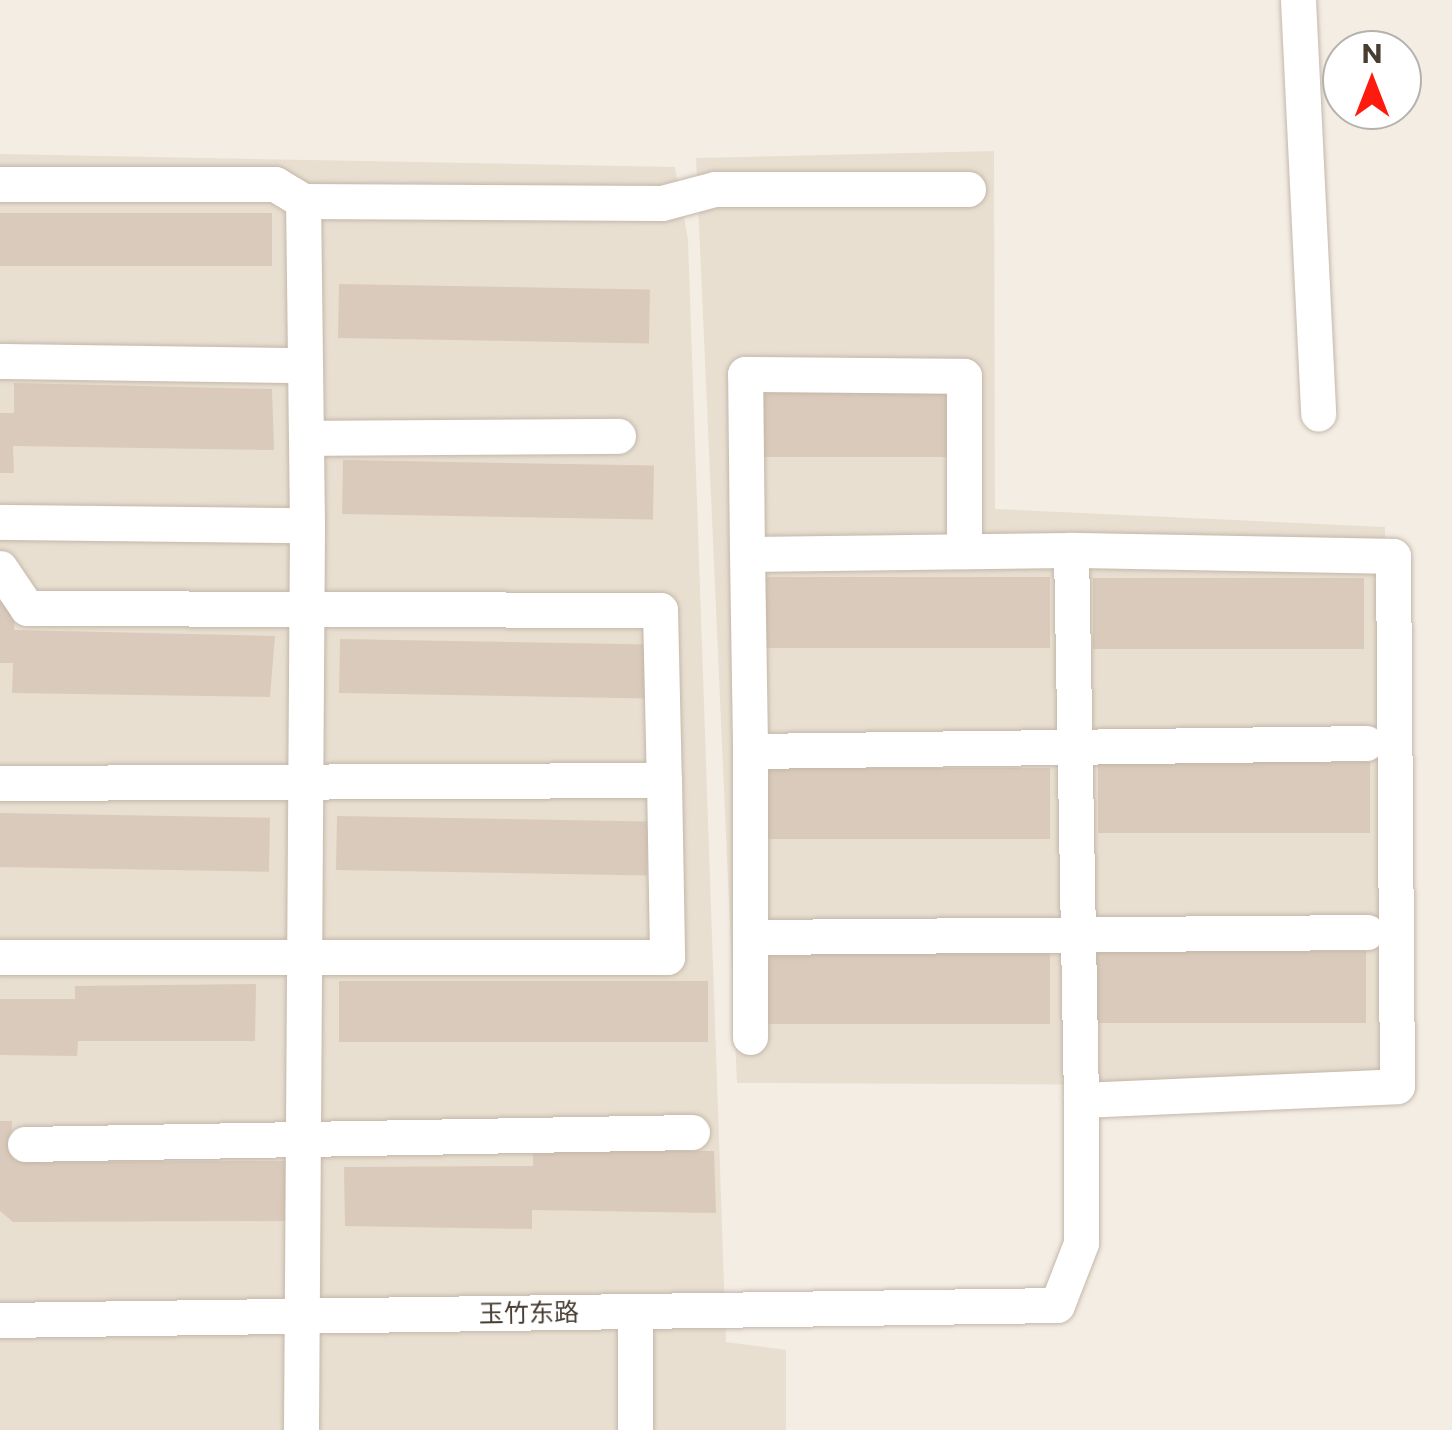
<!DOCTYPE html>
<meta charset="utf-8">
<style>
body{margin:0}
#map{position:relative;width:1452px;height:1430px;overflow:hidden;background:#f4ede4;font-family:Commissioner,"Noto Sans SC",sans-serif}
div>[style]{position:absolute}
.residential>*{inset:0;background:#e8dfd1}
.building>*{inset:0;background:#dacabb;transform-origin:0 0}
.roads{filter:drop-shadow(0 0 2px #c3b7a9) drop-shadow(0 0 2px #c3b7a9)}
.minor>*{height:35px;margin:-17.5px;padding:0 17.5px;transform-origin:17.5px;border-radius:17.5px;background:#fff}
span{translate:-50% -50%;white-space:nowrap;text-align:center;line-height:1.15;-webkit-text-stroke:8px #fff;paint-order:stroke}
.street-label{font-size:25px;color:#473d33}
.north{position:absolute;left:1322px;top:30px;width:100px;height:100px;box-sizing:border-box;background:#fff;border:2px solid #b5b1ad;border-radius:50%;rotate:0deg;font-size:28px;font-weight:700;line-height:40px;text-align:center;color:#473d33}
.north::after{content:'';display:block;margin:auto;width:35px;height:45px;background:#ff1a10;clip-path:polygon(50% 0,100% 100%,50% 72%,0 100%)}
</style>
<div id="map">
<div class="residential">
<div style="clip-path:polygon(994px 151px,995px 509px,1385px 527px,1397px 1086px,737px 1083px,696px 158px)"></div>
<div style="clip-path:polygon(0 154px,675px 167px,688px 240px,726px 1342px,786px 1350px,786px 1430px,0 1430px)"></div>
</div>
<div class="building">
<div style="left:0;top:213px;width:272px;height:53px"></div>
<div style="left:339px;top:284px;width:311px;height:54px;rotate:1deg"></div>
<div style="clip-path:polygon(14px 383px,272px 389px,274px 450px,13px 446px,14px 473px,0 473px,0 413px,14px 413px)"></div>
<div style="left:754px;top:392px;width:196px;height:65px"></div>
<div style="left:343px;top:460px;width:311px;height:54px;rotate:1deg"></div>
<div style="left:760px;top:577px;width:290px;height:71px"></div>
<div style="left:1093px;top:578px;width:271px;height:71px"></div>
<div style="clip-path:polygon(0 602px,15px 603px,14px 630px,275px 636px,270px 697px,12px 693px,13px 663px,0 663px)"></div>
<div style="left:340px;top:639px;width:311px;height:54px;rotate:1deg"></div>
<div style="left:1098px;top:762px;width:272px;height:71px"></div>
<div style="left:760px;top:768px;width:290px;height:71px"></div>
<div style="left:0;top:813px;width:270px;height:54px;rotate:1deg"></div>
<div style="left:337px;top:816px;width:311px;height:54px;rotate:1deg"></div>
<div style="left:1095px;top:951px;width:271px;height:72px"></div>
<div style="left:761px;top:953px;width:289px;height:71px"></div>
<div style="left:708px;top:981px;width:61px;height:369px;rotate:90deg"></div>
<div style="clip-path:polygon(256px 984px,255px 1041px,78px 1041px,77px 1056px,0 1055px,0 999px,75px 999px,75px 986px)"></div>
<div style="clip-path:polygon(0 1121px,12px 1121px,11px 1154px,21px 1162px,289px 1161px,289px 1221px,13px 1222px,0 1211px)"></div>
<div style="clip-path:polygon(533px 1151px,714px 1151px,716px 1213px,532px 1210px,532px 1229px,345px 1226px,344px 1167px,533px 1166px)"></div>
</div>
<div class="roads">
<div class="minor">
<div style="left:1298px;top:0;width:414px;rotate:87.2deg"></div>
<div style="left:0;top:184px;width:275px"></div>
<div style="left:275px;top:184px;width:33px;rotate:31deg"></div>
<div style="left:0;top:361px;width:305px;rotate:0.8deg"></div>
<div style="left:306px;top:438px;width:312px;rotate:-0.4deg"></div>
<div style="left:0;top:522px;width:307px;rotate:0.6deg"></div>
<div style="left:1071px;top:550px;width:324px;rotate:179.3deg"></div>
<div style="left:747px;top:554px;width:197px;rotate:89.1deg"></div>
<div style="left:750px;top:751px;width:616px;rotate:-0.74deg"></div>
<div style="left:747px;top:554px;width:180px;rotate:-90.6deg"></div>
<div style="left:745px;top:374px;width:219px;rotate:0.5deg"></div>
<div style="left:964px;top:376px;width:175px;rotate:90deg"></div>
<div style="left:0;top:568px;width:48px;rotate:56deg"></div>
<div style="left:27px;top:608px;width:633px;rotate:0.18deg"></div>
<div style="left:660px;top:610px;width:170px;rotate:88.7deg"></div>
<div style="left:750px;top:751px;width:186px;rotate:90deg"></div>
<div style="left:750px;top:937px;width:617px;rotate:-0.46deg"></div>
<div style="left:0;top:783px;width:664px;rotate:-0.26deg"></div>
<div style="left:664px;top:780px;width:177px;rotate:89deg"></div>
<div style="left:667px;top:957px;width:667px;rotate:180deg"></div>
<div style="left:750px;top:1037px;width:100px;rotate:-90deg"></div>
<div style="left:25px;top:1144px;width:667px;rotate:-1.03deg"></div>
<div style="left:635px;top:1311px;width:119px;rotate:90deg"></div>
<div style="left:0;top:1320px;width:1057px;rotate:-0.81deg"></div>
<div style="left:1057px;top:1305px;width:66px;rotate:-68.8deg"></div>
<div style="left:1081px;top:1243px;width:143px;rotate:-90deg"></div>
<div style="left:1081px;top:1100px;width:316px;rotate:-2.5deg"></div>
<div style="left:1397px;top:1086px;width:530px;rotate:-90.43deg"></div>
<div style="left:1393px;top:556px;width:322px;rotate:-178.9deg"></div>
<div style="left:1071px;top:550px;width:550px;rotate:88.96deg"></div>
<div style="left:301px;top:1430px;width:905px;rotate:-89.62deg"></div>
<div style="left:307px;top:525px;width:324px;rotate:-90.7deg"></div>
<div style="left:303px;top:201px;width:359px;rotate:0.3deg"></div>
<div style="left:662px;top:203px;width:55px;rotate:-14.8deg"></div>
<div style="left:715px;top:189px;width:253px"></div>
</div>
</div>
<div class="street-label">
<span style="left:529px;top:1312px;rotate:-1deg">玉竹东路</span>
</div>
<div class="north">N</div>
</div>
